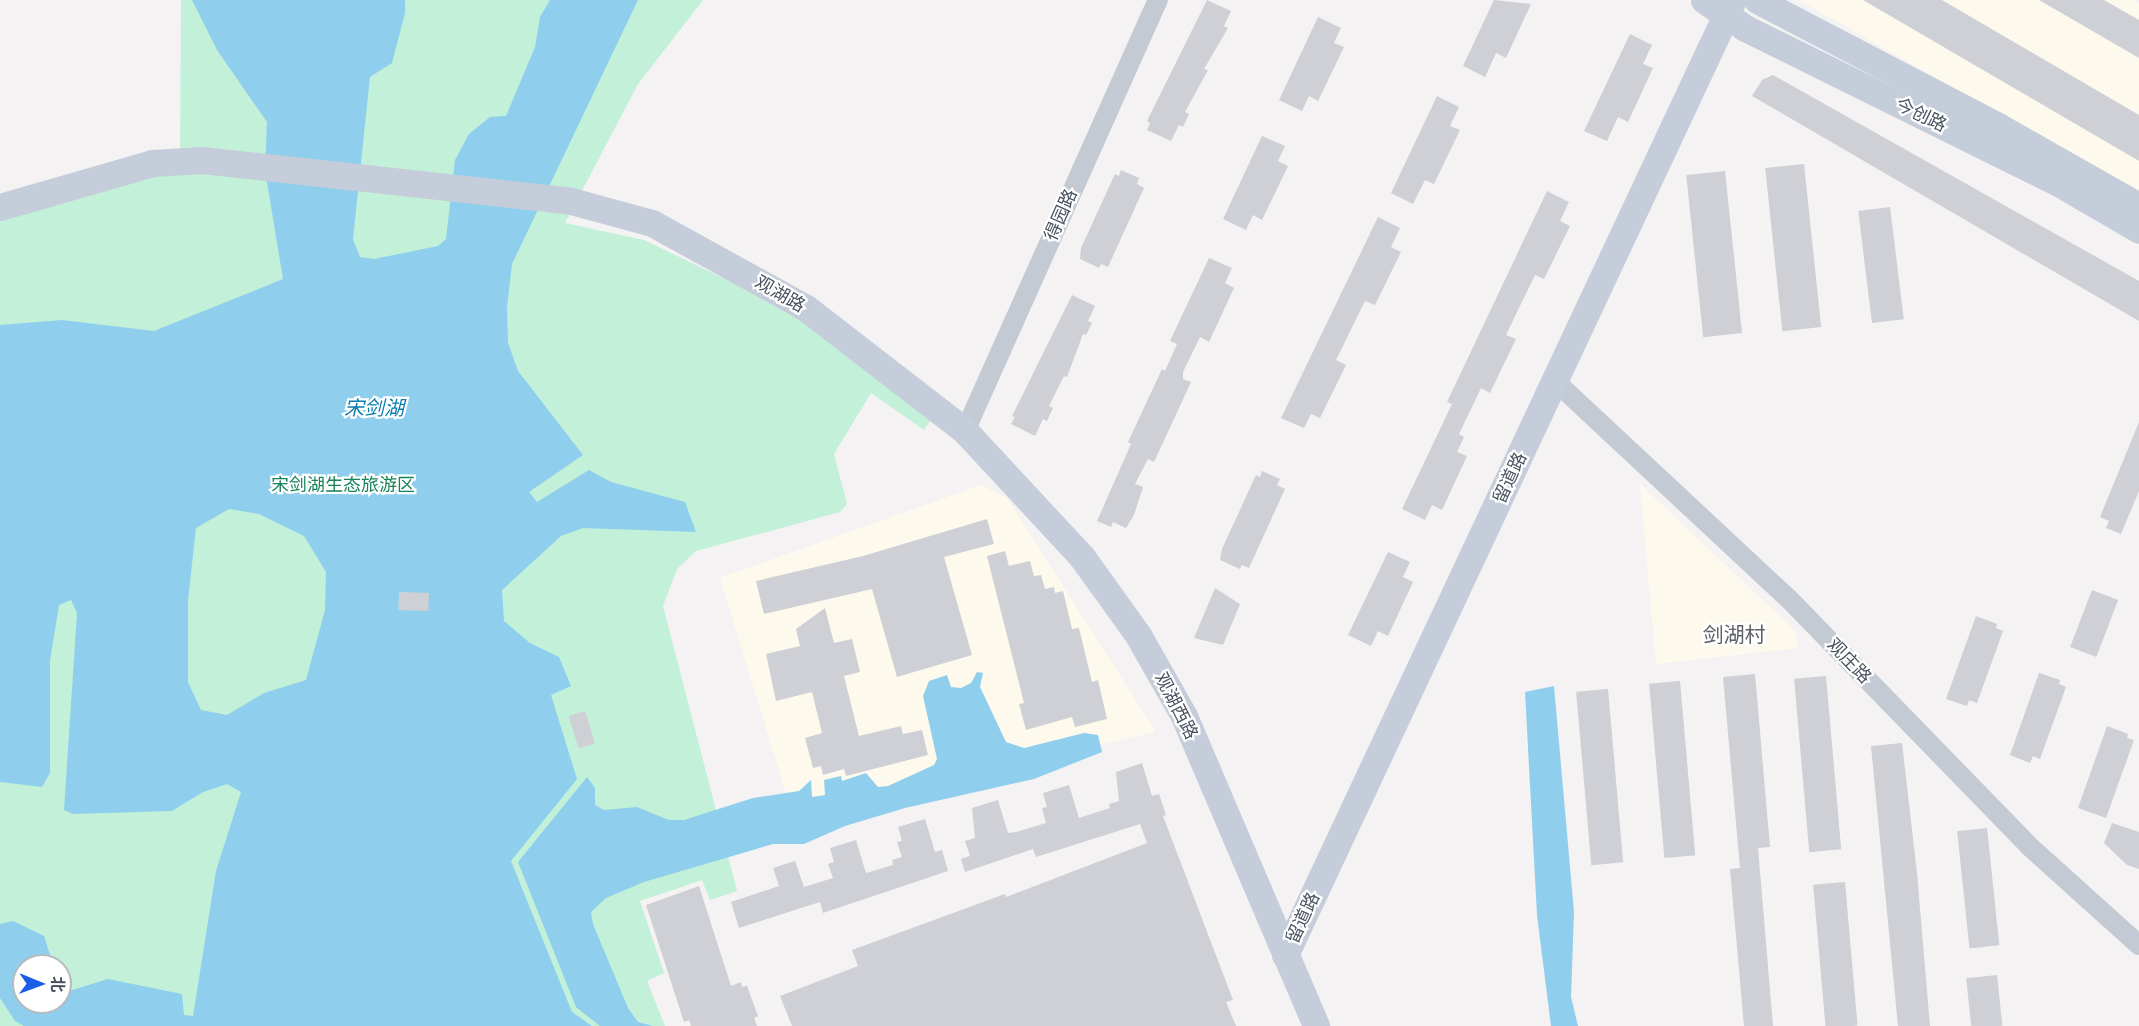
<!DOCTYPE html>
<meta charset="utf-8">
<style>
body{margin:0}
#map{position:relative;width:2139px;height:1026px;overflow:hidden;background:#f4f2f2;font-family:"Asap Condensed","Noto Sans SC",sans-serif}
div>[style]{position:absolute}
.commercial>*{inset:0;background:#fdfaed}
.green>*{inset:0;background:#c2f0d8}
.water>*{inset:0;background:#8fcfed}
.building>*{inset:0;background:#ced0d6;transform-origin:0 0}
.street>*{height:20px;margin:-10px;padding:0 10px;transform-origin:10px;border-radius:10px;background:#c3cad3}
.secondary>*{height:27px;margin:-13.5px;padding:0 13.5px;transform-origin:13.5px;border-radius:13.5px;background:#c5cdda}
span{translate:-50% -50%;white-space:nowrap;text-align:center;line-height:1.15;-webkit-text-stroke:4.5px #fff;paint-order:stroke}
.street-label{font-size:18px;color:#49535f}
.park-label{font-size:18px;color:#188359}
.water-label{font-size:20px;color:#0d7caf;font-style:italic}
.quarter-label{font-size:21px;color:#5e6167}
.north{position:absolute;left:12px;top:954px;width:60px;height:60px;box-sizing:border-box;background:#fff;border:2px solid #b6babf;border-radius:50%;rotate:91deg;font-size:16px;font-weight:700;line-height:24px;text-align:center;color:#49535f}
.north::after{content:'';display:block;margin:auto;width:21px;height:27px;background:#1a5de6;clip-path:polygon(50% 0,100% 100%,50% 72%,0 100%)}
</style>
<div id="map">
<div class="commercial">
<div style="clip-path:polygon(1799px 0,2134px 0,2139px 3px,2139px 193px)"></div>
<div style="clip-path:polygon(1640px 484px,1796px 632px,1798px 648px,1656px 664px)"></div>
<div style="clip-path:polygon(981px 485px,1007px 498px,1156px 732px,1027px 761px,795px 823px,720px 578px)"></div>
</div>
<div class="green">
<div style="clip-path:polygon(evenodd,181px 0,703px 0,638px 84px,565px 223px,644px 240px,729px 281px,812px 327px,934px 415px,924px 430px,871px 393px,834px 454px,847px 504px,840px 512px,696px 551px,677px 569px,663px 606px,737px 891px,710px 900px,702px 880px,640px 901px,664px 973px,647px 981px,665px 1026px,0 1026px,0 217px,180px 161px,181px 0,24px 966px,60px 966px,60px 1002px,24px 1002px,24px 966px)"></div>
</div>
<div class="water">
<div style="clip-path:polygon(evenodd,192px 0,405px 0,405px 13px,392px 63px,370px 77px,353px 239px,360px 257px,374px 259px,438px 246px,446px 239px,455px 160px,469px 134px,490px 117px,506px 116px,535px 47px,540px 17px,550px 0,638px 0,512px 264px,507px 307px,508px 343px,518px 371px,583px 455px,529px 492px,537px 502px,589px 470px,611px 482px,685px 502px,696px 532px,583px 528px,561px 536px,502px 590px,504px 621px,530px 643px,559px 657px,571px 686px,551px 695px,577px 779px,511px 861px,572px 1012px,592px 1026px,24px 1026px,15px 1021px,0 998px,0 924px,13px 921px,44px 936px,51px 958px,51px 966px,24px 966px,24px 1002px,60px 1002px,60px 989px,69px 991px,108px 979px,182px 994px,184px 1015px,193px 1016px,216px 871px,241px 792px,227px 784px,203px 792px,172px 811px,73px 814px,64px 810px,77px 613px,71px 600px,59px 605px,50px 661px,50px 773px,42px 787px,0 782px,0 325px,62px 320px,154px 331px,283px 279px,265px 170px,267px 122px,217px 50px,192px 0,229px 509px,259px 514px,304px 536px,326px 572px,325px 610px,306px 680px,264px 693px,227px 715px,201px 710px,188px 682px,188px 600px,196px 528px,229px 509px)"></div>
<div style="clip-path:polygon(977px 672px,983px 673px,980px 687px,1006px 742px,1024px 748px,1084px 733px,1098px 735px,1102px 752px,1034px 779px,905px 808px,845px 826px,804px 844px,773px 844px,644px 882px,606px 898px,591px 912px,593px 924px,628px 1008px,638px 1022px,653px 1026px,600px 1026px,576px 1007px,518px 862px,587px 777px,595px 788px,595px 805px,604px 810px,637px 807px,669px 820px,684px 820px,753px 798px,799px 791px,811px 780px,812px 797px,825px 795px,824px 780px,841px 776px,842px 781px,866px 773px,878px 787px,888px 786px,934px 765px,937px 759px,923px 696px,929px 681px,947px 675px,951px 687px,961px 688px,971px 683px)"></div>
<div style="clip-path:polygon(1554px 686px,1574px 912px,1571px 997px,1578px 1026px,1551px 1026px,1537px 915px,1525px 692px)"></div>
</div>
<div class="building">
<div style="clip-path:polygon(1207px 0,1231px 11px,1224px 26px,1228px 28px,1204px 69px,1208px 70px,1185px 112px,1189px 114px,1183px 127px,1179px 125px,1171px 141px,1147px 130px,1150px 123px,1147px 121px)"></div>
<div style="clip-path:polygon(1494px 0,1531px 4px,1506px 58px,1496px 53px,1485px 77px,1463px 66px)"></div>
<div style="clip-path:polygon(1863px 0,1942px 0,2139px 115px,2139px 161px)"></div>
<div style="clip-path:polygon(2039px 0,2104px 0,2139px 20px,2139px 58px)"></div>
<div style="clip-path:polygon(1318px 17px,1341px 28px,1334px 43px,1344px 47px,1318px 101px,1309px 96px,1302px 111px,1279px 100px)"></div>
<div style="clip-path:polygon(1630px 34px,1652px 45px,1643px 64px,1653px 68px,1628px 122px,1618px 117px,1607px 141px,1584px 131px)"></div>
<div style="clip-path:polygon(1773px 75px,2139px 281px,2139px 321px,1752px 96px,1762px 80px)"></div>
<div style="clip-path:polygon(1437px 96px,1459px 107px,1450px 126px,1460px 130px,1434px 184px,1425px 180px,1413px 204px,1391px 193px)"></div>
<div style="clip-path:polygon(1262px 136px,1285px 146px,1278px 161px,1288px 166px,1262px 220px,1253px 215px,1246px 230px,1223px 219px)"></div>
<div style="left:1804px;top:164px;width:164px;height:39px;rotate:84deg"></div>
<div style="clip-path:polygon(1121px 170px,1139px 178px,1137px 184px,1144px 188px,1108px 267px,1101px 264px,1099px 268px,1080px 259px,1081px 248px,1115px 174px,1119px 176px)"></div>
<div style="left:1725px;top:171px;width:163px;height:39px;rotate:84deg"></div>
<div style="clip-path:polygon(1547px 191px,1569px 202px,1560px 221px,1570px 226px,1544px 279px,1535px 275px,1518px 310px,1506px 335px,1516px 339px,1490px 393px,1481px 388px,1459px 434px,1464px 437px,1457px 452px,1467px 456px,1442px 510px,1432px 505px,1425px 520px,1402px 509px,1452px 404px,1447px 402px)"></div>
<div style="left:1890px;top:207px;width:113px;height:32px;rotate:83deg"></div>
<div style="clip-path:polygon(1378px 217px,1400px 228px,1391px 247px,1401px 252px,1375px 305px,1365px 301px,1336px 360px,1346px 365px,1320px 418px,1311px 414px,1304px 428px,1281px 418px)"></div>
<div style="clip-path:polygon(1209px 258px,1232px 268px,1225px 283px,1234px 288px,1209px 342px,1200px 337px,1183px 372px,1183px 379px,1191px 382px,1154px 462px,1148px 459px,1135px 484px,1143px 487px,1134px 515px,1126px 528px,1113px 522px,1111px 527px,1097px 521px,1131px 444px,1128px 442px,1162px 369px,1165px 371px,1177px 344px,1170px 341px)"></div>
<div style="clip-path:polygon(1072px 295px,1095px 306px,1088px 321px,1092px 323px,1086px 335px,1083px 334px,1067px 377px,1064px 376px,1049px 406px,1053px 408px,1047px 421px,1043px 419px,1035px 436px,1011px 424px,1015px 417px,1012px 416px)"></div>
<div style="clip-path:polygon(2139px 422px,2139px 491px,2121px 534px,2106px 528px,2109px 521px,2100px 517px)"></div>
<div style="clip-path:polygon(1262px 471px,1280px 479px,1277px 485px,1285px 489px,1249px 568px,1242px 565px,1240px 569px,1220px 560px,1222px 549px,1256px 475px,1260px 477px)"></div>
<div style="clip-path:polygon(987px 519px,994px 544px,944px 557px,972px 655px,897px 677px,872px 589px,764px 614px,756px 581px,863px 556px)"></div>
<div style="clip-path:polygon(1005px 551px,1009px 566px,1030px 561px,1034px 576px,1041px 575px,1045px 589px,1054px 587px,1055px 593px,1063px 591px,1072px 629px,1079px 628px,1092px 682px,1098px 680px,1107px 719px,1075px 727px,1072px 717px,1026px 730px,1019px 704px,1024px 703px,987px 556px)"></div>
<div style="clip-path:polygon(1388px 552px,1410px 562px,1403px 577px,1413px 582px,1388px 636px,1378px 631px,1371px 646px,1348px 635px)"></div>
<div style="clip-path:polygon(1215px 588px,1240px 604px,1223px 645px,1194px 638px)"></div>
<div style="left:2092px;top:590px;width:28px;height:61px;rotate:21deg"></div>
<div style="left:399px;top:592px;width:30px;height:18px;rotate:2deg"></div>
<div style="clip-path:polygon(825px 608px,834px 643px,852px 639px,860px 672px,844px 676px,859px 736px,901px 726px,903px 734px,922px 730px,928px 755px,846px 776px,844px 769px,823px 775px,821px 766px,813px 768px,805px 738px,822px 733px,812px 692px,776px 701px,766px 654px,800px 646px,796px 629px)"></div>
<div style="clip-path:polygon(1976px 616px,1997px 624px,1996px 628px,2003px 631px,1977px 703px,1969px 700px,1967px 706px,1946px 699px)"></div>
<div style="clip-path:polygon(2039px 673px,2060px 680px,2059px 684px,2066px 687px,2040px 759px,2033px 756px,2030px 763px,2010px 755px)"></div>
<div style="clip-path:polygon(1755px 674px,1770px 847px,1758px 848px,1773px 1026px,1744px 1026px,1730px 869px,1740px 868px,1723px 677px)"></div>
<div style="left:1826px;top:676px;width:174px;height:32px;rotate:85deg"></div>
<div style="left:1680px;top:681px;width:175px;height:31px;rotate:85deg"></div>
<div style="left:1608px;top:689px;width:174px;height:32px;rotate:85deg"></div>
<div style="left:585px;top:711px;width:34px;height:17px;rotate:73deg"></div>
<div style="clip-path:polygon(2107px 726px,2128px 734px,2127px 738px,2134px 740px,2106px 818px,2078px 808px)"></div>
<div style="clip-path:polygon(1902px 743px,1917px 873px,1930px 1026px,1898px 1026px,1871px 746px)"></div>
<div style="clip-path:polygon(1142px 763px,1152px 796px,1159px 794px,1166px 815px,1163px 816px,1233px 1000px,1226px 1002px,1236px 1026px,792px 1026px,780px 996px,858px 966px,852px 950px,1005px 894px,1006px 897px,1147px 843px,1140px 824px,1036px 857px,1033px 849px,965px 872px,961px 859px,970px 856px,965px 841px,975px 838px,972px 808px,998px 800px,1008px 833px,1016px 832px,1046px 823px,1042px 808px,1047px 807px,1043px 793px,1069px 785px,1079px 818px,1110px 808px,1109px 804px,1119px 801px,1116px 772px)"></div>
<div style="clip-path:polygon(925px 819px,935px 852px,942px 850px,948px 871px,823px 913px,820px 902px,739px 928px,731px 902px,779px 886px,773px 868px,795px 861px,804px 887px,833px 878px,828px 864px,834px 862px,830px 848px,856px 840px,866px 873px,893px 865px,892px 860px,902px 857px,897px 842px,902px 841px,898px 827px)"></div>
<div style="clip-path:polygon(2112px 823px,2139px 832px,2139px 869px,2127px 865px,2104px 843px)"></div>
<div style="left:1987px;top:828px;width:118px;height:30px;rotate:84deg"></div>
<div style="left:1845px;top:882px;width:144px;height:32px;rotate:85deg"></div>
<div style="clip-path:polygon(699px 886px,731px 986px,741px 982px,742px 987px,747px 986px,758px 1016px,754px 1018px,757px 1026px,691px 1026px,689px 1020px,684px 1022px,646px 905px)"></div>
<div style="left:1997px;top:975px;width:51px;height:31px;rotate:84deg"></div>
</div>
<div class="street">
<div style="left:1555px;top:381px;width:318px;rotate:43deg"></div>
<div style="left:1788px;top:598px;width:346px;rotate:45.8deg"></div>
<div style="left:2029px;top:846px;width:148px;rotate:42deg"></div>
<div style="left:965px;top:431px;width:472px;rotate:-65.9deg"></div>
</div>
<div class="secondary">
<div style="left:1704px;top:0;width:50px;rotate:34.3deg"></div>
<div style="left:1745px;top:28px;width:348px;rotate:26.3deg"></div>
<div style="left:2057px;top:182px;width:95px;rotate:30.3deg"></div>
<div style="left:1757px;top:0;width:272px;rotate:27.6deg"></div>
<div style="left:1998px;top:126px;width:162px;rotate:29.6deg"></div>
<div style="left:0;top:207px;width:158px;rotate:-16.1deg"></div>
<div style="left:152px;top:163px;width:50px;rotate:-3.4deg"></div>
<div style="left:202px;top:160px;width:371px;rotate:6.3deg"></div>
<div style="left:571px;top:201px;width:84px;rotate:15.2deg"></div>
<div style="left:652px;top:223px;width:176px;rotate:28.9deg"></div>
<div style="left:806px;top:308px;width:201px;rotate:37.7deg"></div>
<div style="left:965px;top:431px;width:172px;rotate:47.1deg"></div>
<div style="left:1082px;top:557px;width:96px;rotate:54.3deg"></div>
<div style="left:1138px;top:635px;width:93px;rotate:60.4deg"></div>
<div style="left:1184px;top:716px;width:337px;rotate:66.9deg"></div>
<div style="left:1285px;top:955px;width:1055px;rotate:-64.87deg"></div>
</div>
<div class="street-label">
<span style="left:1921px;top:115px;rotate:26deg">今创路</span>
<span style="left:1061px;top:215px;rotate:-66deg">得园路</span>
<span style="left:780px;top:294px;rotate:30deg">观湖路</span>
<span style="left:1510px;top:478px;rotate:-65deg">留道路</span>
<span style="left:1849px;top:661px;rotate:46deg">观庄路</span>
<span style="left:1176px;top:706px;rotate:63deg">观湖西路</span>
<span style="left:1303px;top:918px;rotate:-65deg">留道路</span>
</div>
<div class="park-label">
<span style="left:343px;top:485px">宋剑湖生态旅游区</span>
</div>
<div class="water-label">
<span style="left:374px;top:407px">宋剑湖</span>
</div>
<div class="quarter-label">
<span style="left:1734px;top:634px">剑湖村</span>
</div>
<div class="north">北</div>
</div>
